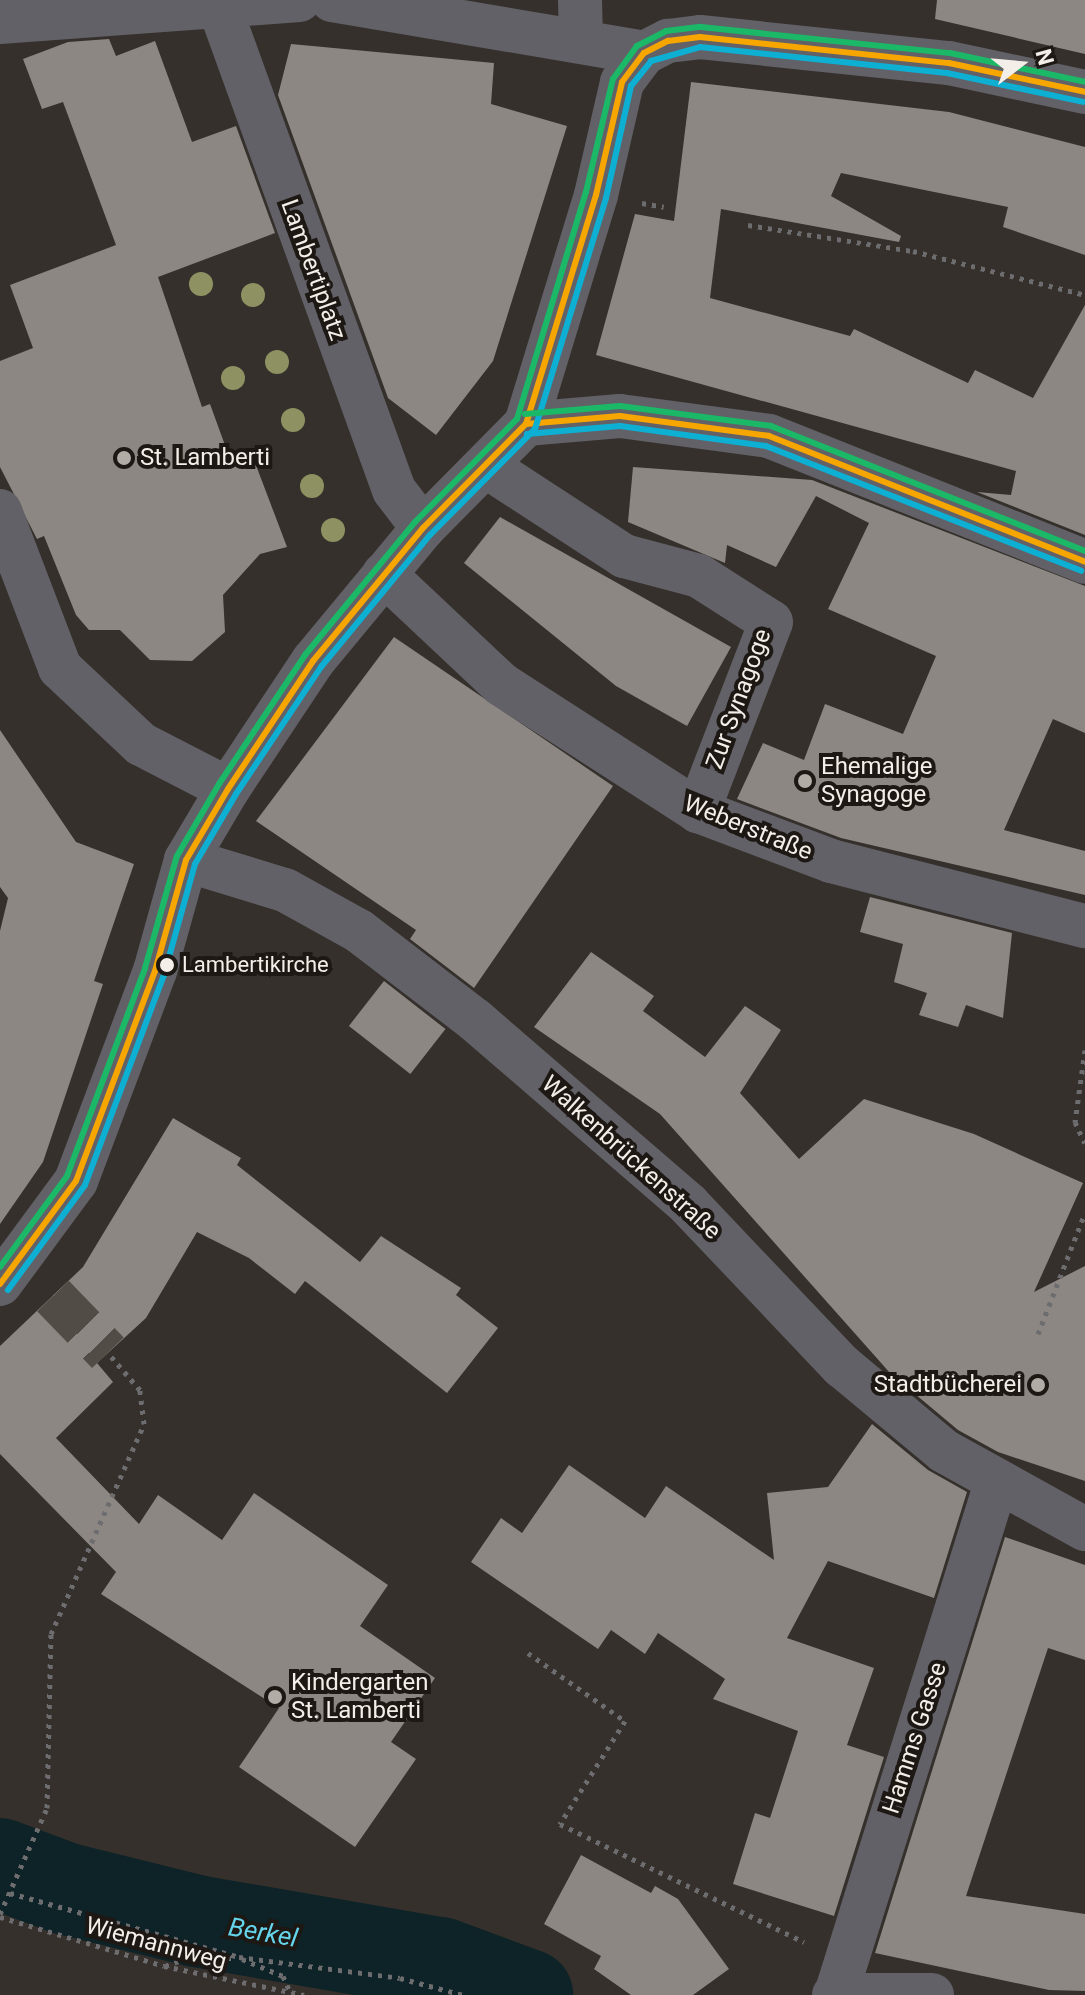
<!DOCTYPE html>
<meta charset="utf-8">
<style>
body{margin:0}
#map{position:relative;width:1085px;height:1995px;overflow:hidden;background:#35302b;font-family:Roboto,sans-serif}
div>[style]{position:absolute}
.river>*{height:92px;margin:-46px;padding:0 46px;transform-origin:46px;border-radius:46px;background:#0e2327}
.building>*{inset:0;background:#8c8783;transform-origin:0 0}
.minor-tunnel>*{height:44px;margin-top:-22px;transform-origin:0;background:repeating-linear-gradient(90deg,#524c47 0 44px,transparent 0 66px)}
.path>*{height:5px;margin-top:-2.5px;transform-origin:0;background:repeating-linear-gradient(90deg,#6d6c6e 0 4px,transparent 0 10px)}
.minor>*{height:44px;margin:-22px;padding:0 22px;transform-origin:22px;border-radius:22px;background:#626167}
.bus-1>*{height:6px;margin:-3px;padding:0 3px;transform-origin:3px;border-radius:3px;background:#f7a600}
.bus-2>*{height:6px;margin:-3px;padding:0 3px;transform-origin:3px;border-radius:3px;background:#0dafd3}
.bus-3>*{height:6px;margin:-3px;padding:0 3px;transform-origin:3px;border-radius:3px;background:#1ab867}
.trees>*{width:24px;height:24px;margin:-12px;border-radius:50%;background:#8e9161}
.dots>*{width:22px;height:22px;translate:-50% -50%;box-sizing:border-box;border:4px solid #1d1814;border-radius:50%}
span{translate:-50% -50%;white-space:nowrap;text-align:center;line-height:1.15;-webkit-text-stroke:8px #1d1814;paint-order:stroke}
.bus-label{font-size:22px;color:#f4eee8}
.left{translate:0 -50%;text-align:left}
.street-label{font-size:24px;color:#f4eee8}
.poi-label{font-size:24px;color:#f4eee8}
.right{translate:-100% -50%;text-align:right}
.water-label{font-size:26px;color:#65d5ec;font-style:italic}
.north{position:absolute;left:981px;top:24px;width:80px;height:80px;-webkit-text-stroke:6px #1d1814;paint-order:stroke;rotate:74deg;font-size:22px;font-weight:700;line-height:32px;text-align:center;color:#f4eee8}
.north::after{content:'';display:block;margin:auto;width:28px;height:36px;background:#f4eee8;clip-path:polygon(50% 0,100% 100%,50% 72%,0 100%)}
</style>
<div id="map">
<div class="river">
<div style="left:0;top:1864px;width:72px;rotate:20.5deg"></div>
<div style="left:67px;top:1889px;width:133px;rotate:13.9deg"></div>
<div style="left:196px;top:1921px;width:248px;rotate:9.8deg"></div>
<div style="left:440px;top:1963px;width:93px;rotate:20.2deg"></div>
</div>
<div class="building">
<div style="clip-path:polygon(937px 0,1085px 0,1085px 54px,935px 19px)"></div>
<div style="clip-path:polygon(109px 39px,116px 56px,155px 41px,192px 142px,236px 126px,275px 233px,158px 277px,202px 407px,210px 404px,230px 459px,251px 452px,287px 547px,260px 554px,223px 595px,225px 632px,192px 661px,150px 660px,120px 630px,89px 630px,76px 615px,44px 536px,37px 539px,0 467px,0 361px,33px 348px,10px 285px,116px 245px,63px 102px,42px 109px,23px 59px,68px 42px)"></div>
<div style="clip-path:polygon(291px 44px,494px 63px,491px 104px,567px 126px,493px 361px,436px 435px,388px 398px,278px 95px)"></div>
<div style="clip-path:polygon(691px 82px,949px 112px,1085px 147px,1085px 255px,1003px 227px,1008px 207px,841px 173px,831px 196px,901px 236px,899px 242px,721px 209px,710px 298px,850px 336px,854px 329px,968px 383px,975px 370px,1033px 398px,1085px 305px,1085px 535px,977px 492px,1011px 495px,1016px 471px,596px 355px,635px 214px,674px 221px)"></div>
<div style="clip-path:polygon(633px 467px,812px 480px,1085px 586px,1085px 733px,1053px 719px,1004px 830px,1085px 851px,1085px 895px,841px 838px,737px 799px,763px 743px,804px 760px,825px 704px,903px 734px,936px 656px,828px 609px,869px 523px,816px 496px,776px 567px,727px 545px,725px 563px,628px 522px)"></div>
<div style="clip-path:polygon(500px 517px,731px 647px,687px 726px,616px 686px,464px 563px)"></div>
<div style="clip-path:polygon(394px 637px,613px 786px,474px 988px,410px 939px,416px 930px,256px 821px)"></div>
<div style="clip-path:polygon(0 730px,76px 842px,134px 864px,94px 981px,103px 984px,43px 1162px,0 1224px,0 931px,8px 898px,0 887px)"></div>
<div style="clip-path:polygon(870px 897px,1012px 933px,1003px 1018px,966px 1005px,958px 1027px,919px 1015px,927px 993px,894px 982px,903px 944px,860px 932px)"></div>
<div style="clip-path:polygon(591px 952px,654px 996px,643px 1011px,705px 1057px,745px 1006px,781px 1030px,740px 1093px,799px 1159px,864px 1099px,974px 1134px,1083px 1183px,1034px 1292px,1085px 1266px,1085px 1481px,998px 1452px,958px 1430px,890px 1373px,660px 1114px,534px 1027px)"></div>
<div style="left:384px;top:981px;width:78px;height:57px;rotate:38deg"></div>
<div style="clip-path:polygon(173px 1118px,241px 1158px,237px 1165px,360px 1262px,381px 1236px,461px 1288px,456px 1295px,498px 1328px,447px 1393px,305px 1281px,295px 1294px,249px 1258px,197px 1232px,146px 1318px,97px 1363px,113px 1382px,56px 1438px,139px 1524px,158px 1495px,222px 1540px,254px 1493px,388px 1585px,360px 1626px,435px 1678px,391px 1742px,416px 1759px,355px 1847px,239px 1767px,279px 1708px,101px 1594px,116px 1572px,0 1454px,0 1346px,83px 1267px)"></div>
<div style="clip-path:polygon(872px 1424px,928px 1470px,967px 1492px,934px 1598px,828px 1561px,787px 1638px,874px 1668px,847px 1745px,884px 1757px,834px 1916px,733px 1884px,755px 1813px,770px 1818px,798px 1731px,713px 1699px,725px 1679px,658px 1633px,645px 1654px,611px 1630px,598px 1649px,471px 1562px,501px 1518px,522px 1533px,569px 1465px,645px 1518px,666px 1486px,774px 1560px,767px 1493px,828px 1487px)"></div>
<div style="clip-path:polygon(1005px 1537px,1085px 1565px,1085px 1660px,1048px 1648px,966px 1896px,1085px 1914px,1085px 1991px,1049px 1990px,875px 1953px)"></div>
<div style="clip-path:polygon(581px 1855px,651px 1893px,655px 1886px,678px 1899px,729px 1969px,693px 1995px,631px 1995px,594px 1969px,601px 1956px,544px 1924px)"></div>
</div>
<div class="minor-tunnel">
<div style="left:53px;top:1296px;width:79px;rotate:46deg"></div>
</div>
<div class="path">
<div style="left:642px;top:203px;width:22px;rotate:10deg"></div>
<div style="left:748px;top:225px;width:167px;rotate:9deg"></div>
<div style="left:913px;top:251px;width:178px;rotate:14.3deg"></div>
<div style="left:1085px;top:1050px;width:73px;rotate:97.9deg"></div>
<div style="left:1075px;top:1122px;width:23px;rotate:65deg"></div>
<div style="left:1038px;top:1334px;width:130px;rotate:-68.8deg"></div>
<div style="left:528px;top:1653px;width:118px;rotate:35deg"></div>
<div style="left:625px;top:1721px;width:122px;rotate:122.3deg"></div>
<div style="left:560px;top:1824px;width:271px;rotate:25.8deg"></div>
<div style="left:10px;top:1893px;width:238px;rotate:15.6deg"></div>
<div style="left:239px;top:1957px;width:162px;rotate:7.4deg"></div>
<div style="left:400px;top:1978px;width:65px;rotate:15.1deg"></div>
<div style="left:0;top:1914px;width:116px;rotate:-66.1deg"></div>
<div style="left:47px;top:1808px;width:174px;rotate:-88.7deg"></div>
<div style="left:51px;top:1634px;width:230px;rotate:-66.1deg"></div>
<div style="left:144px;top:1424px;width:34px;rotate:-97deg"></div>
<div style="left:140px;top:1390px;width:49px;rotate:-130.9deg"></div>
<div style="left:0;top:1917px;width:171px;rotate:16.6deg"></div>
<div style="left:164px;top:1966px;width:143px;rotate:11.7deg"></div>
<div style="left:242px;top:1959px;width:44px;rotate:22.5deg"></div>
<div style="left:283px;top:1976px;width:17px;rotate:66deg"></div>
<div style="left:165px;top:1966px;width:23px;rotate:-20deg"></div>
<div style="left:187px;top:1958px;width:46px"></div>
</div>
<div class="minor">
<div style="left:217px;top:0;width:521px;rotate:70.14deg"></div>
<div style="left:394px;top:490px;width:48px;rotate:52.7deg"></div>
<div style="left:332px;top:0;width:316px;rotate:9.6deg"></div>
<div style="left:644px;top:53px;width:27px;rotate:-27deg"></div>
<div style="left:668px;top:41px;width:32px;rotate:-7deg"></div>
<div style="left:700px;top:37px;width:250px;rotate:6deg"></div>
<div style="left:949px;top:63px;width:139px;rotate:12deg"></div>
<div style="left:580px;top:0;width:40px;rotate:88.6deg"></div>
<div style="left:0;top:22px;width:300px;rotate:-4.2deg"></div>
<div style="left:526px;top:424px;width:94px;rotate:-4.9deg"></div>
<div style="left:620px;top:416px;width:150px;rotate:7.6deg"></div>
<div style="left:769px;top:436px;width:340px;rotate:21.7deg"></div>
<div style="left:486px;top:466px;width:165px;rotate:33.1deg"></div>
<div style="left:624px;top:556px;width:78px;rotate:14.9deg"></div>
<div style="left:699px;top:576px;width:85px;rotate:32.6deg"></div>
<div style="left:771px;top:622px;width:203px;rotate:111.1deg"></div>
<div style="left:0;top:511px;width:168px;rotate:69.1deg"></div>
<div style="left:60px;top:668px;width:111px;rotate:43.2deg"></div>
<div style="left:141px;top:744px;width:98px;rotate:27.3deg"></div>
<div style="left:384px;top:574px;width:161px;rotate:43.2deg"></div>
<div style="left:501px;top:684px;width:234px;rotate:32.8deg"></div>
<div style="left:698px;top:811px;width:142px;rotate:20.6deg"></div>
<div style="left:831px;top:861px;width:262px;rotate:14.4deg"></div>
<div style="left:186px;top:860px;width:103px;rotate:16.9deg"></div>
<div style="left:285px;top:890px;width:85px;rotate:29deg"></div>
<div style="left:359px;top:931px;width:146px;rotate:37.5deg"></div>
<div style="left:475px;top:1020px;width:281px;rotate:40.8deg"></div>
<div style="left:688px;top:1204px;width:224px;rotate:46.5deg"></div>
<div style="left:842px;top:1366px;width:133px;rotate:39.8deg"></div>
<div style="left:944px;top:1451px;width:161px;rotate:29deg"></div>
<div style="left:0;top:1284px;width:128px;rotate:-53.6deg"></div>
<div style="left:76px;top:1181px;width:224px;rotate:-69.4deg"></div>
<div style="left:155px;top:971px;width:115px;rotate:-74.4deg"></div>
<div style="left:186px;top:860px;width:82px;rotate:-59.4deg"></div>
<div style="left:228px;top:789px;width:154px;rotate:-56.4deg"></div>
<div style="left:313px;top:661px;width:173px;rotate:-50.4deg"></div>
<div style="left:423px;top:528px;width:146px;rotate:-45.3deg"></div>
<div style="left:526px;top:424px;width:239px;rotate:-73deg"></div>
<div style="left:596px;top:195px;width:116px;rotate:-77deg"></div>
<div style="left:622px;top:82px;width:36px;rotate:-53deg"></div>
<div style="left:836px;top:1994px;width:535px;rotate:-72.61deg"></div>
<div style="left:834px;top:1995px;width:98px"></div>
</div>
<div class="bus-1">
<div style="left:526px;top:424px;width:94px;rotate:-4.9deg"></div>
<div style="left:620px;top:416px;width:150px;rotate:7.6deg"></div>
<div style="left:769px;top:436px;width:340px;rotate:21.7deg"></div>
<div style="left:0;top:1284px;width:128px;rotate:-53.6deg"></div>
<div style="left:76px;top:1181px;width:224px;rotate:-69.4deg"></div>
<div style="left:155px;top:971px;width:115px;rotate:-74.4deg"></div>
<div style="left:186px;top:860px;width:82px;rotate:-59.4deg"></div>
<div style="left:228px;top:789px;width:154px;rotate:-56.4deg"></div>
<div style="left:313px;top:661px;width:173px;rotate:-50.4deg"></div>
<div style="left:423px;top:528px;width:146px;rotate:-45.3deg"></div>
<div style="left:526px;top:424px;width:239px;rotate:-73deg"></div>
<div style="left:596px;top:195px;width:116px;rotate:-77deg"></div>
<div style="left:622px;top:82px;width:36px;rotate:-53deg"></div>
<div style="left:644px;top:53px;width:27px;rotate:-27deg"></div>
<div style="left:668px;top:41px;width:32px;rotate:-7deg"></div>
<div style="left:700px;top:37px;width:250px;rotate:6deg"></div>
<div style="left:949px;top:63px;width:139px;rotate:12deg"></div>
</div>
<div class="bus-2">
<div style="left:527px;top:434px;width:93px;rotate:-4.9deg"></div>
<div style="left:620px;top:426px;width:147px;rotate:7.8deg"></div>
<div style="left:766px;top:446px;width:339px;rotate:21.6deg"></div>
<div style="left:8px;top:1290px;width:130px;rotate:-53.7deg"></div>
<div style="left:85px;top:1185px;width:224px;rotate:-69.4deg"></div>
<div style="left:164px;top:975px;width:115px;rotate:-74.4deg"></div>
<div style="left:195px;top:864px;width:81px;rotate:-59.6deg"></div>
<div style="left:236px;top:794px;width:153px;rotate:-56.2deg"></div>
<div style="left:321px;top:667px;width:171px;rotate:-50.5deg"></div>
<div style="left:430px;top:535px;width:149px;rotate:-45.3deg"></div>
<div style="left:535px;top:429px;width:242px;rotate:-72.9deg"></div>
<div style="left:606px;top:198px;width:115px;rotate:-77.4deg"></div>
<div style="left:631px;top:86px;width:32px;rotate:-51deg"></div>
<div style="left:651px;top:61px;width:51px;rotate:-15.9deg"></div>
<div style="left:700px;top:47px;width:248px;rotate:6deg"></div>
<div style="left:947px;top:73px;width:139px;rotate:12deg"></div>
</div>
<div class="bus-3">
<div style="left:525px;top:414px;width:95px;rotate:-4.8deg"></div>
<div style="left:620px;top:406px;width:152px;rotate:7.5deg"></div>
<div style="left:771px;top:426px;width:338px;rotate:21.7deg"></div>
<div style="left:0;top:1267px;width:113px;rotate:-53.6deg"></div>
<div style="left:67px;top:1176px;width:222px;rotate:-69.4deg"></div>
<div style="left:145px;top:968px;width:116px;rotate:-74.1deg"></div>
<div style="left:177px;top:856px;width:83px;rotate:-59.7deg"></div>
<div style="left:219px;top:784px;width:155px;rotate:-56.3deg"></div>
<div style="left:305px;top:655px;width:173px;rotate:-50.4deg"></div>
<div style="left:415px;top:522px;width:145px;rotate:-45.3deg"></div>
<div style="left:517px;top:419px;width:237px;rotate:-73.1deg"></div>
<div style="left:586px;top:192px;width:116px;rotate:-76.6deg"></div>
<div style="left:613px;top:79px;width:41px;rotate:-54deg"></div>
<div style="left:637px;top:46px;width:33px;rotate:-27deg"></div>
<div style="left:666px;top:31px;width:35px;rotate:-7deg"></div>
<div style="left:701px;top:27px;width:250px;rotate:6deg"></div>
<div style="left:950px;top:53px;width:138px;rotate:12.1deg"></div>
</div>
<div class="trees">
<div style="left:201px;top:284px"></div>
<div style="left:253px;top:295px"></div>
<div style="left:277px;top:362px"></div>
<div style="left:233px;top:378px"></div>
<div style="left:293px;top:420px"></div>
<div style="left:312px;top:486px"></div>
<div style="left:333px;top:530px"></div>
</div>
<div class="dots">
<div style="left:124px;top:458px;background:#b1aca6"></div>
<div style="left:805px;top:781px;background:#b1aca6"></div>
<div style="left:167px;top:965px;background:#f4eee8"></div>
<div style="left:1038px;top:1385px;background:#b1aca6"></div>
<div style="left:275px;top:1697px;background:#b1aca6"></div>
</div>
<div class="bus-label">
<span class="left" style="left:182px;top:965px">Lambertikirche</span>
</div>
<div class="street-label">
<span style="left:313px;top:270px;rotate:70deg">Lambertiplatz</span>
<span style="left:739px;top:699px;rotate:-70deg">Zur Synagoge</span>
<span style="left:748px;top:828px;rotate:22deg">Weberstraße</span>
<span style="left:631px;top:1158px;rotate:42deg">Walkenbrückenstraße</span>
<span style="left:915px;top:1738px;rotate:-72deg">Hamms Gasse</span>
<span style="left:156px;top:1944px;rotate:15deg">Wiemannweg</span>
</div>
<div class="poi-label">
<span class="left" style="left:140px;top:458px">St. Lamberti</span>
<span class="left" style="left:821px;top:781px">Ehemalige<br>Synagoge</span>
<span class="right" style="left:1022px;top:1385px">Stadtbücherei</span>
<span class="left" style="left:291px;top:1697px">Kindergarten<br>St. Lamberti</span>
</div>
<div class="water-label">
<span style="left:263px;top:1933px;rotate:10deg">Berkel</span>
</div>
<div class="north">N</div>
</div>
